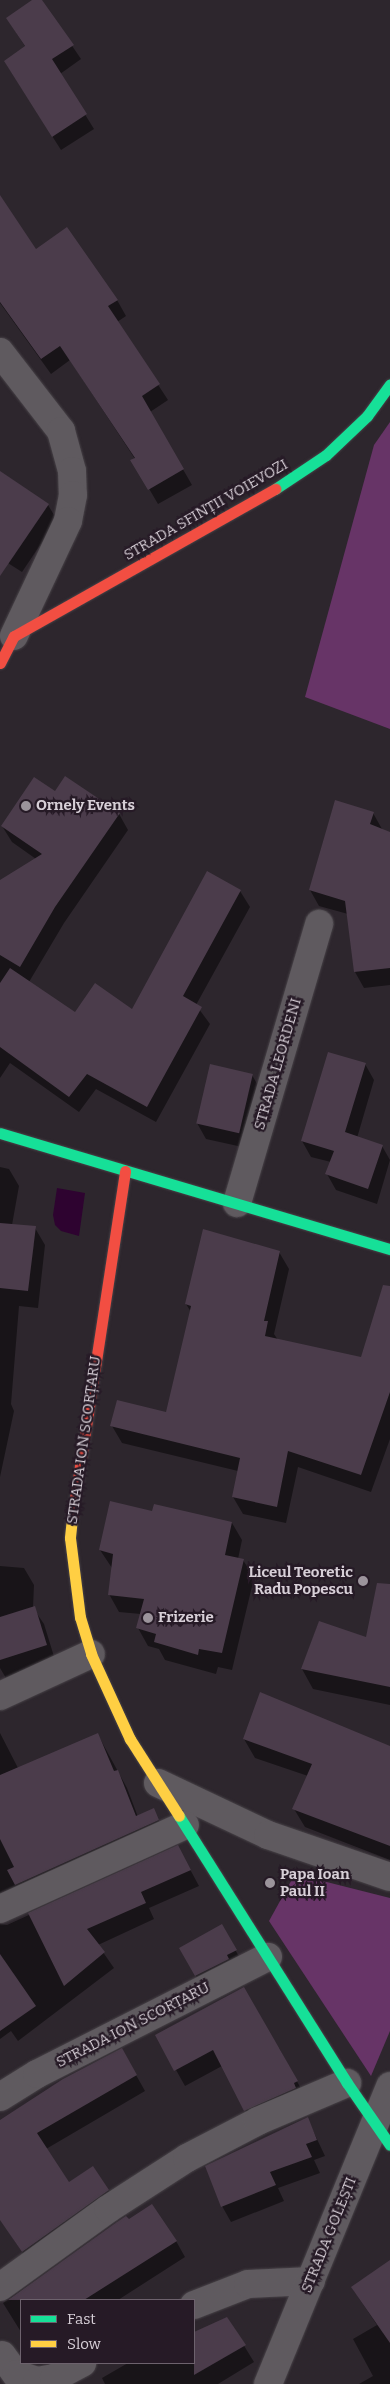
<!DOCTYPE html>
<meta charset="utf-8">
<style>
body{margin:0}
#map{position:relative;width:390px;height:2384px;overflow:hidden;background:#2d262d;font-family:Bitter,serif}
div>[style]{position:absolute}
.green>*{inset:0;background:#673467}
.water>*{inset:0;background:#2e0330}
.shadow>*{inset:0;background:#0007;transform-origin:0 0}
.building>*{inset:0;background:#4b3c4b;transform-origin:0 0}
.roads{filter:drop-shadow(0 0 1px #474247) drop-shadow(0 0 1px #474247)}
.street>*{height:28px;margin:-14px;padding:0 14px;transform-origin:14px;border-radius:14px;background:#5f5a5f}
.fast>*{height:11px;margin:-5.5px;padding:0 5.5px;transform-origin:5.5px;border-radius:5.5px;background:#16e098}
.slow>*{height:11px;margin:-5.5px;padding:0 5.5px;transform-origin:5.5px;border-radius:5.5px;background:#ffcf43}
.jam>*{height:11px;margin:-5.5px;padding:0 5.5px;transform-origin:5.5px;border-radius:5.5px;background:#f24e42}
.dots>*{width:14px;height:14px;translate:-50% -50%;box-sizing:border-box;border:2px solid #261a26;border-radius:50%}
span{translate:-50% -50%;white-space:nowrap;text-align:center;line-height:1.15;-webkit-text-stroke:4.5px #261a26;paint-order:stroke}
.street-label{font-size:15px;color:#d7cfd7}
.poi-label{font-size:15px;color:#d7cfd7;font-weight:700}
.left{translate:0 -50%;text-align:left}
.right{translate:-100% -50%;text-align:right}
.legend{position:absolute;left:20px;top:2299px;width:175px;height:65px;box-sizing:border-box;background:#261a26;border:1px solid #6d626d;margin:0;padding:6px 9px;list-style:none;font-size:15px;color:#d7cfd7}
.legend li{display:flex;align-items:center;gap:10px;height:25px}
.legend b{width:25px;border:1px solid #6d626d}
</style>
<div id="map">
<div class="green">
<div style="clip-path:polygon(390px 422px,390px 729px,305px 697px,374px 445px)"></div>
<div style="clip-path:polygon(295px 1874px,390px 1898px,390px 2031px,371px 2076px,269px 1921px)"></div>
</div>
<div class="water">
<div style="clip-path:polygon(57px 1188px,85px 1193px,79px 1236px,61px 1231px,55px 1225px,53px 1215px)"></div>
</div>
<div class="shadow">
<div style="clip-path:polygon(34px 0,41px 0,81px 59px,60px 74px,94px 129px,61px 150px,5px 62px,26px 48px,7px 18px)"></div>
<div style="clip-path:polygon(0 198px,36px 251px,117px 300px,126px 316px,117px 322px,168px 400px,150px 412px,192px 485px,158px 504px,141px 475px,135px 459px,70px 360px,51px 374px,0 303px)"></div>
<div style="clip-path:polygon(0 472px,48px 505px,57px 520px,22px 572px,0 558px)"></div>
<div style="clip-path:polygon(55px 793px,119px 814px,128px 830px,64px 923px,29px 982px,75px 1014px,132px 1011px,240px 891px,250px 907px,196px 1005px,210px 1024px,156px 1122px,96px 1089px,79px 1112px,10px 1063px,0 1078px,0 882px,36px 859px,12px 842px,2px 826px)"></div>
<div style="clip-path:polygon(373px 813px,382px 829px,390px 834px,390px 985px,364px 988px,355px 972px,348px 914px,319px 906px,310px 890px)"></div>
<div style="clip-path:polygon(365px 1064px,374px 1080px,357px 1138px,382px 1146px,390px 1160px,377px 1204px,336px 1190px,327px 1174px,331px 1162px,311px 1157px,302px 1141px)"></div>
<div style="clip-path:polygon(252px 1075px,261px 1091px,247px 1148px,206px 1139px,197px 1123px)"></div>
<div style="clip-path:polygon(0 1167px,9px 1169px,19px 1186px,12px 1225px,35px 1228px,45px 1245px,38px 1308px,19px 1306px,11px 1404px,14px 1411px,0 1477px)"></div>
<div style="clip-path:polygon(279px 1252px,289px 1269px,274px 1334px,278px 1340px,362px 1358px,390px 1315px,390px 1439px,371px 1492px,298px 1467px,286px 1523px,243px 1514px,233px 1497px,238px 1471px,122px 1443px,112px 1426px,167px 1414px,191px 1312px,186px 1304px)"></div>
<div style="clip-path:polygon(153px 1512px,232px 1523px,242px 1540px,238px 1559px,243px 1560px,254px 1578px,232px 1670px,218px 1667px,216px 1674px,165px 1660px,159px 1649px,148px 1646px,138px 1628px,141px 1614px,119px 1612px,109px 1594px,112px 1568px,100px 1550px)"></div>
<div style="clip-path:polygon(0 1566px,24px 1568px,34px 1585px,33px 1608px,44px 1624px,56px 1663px,6px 1678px,0 1668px)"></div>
<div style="clip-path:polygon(390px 1615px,390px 1705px,313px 1689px,302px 1669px,319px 1622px,367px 1638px)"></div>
<div style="clip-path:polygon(0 1733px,18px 1768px,98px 1735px,127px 1788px,138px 1817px,153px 1810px,162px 1826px,0 1914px)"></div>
<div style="clip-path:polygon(244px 1739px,390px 1747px,390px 1860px,305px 1827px,294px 1809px,308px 1776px,255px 1758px)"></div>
<div style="clip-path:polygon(178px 1847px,199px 1886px,149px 1908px,154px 1919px,98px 1945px,114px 1968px,18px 2041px,11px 2031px,0 2039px,0 1924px,7px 1925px)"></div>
<div style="left:222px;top:1926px;width:47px;height:47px;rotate:61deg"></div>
<div style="clip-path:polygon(157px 2036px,279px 2048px,306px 2098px,254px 2126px,222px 2066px,185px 2086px)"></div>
<div style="clip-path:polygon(122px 2050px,145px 2091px,46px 2149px,69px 2183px,108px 2190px,117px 2206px,32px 2267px,10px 2234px,0 2212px,0 2121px)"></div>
<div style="clip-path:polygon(307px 2118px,325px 2156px,314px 2160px,320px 2173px,278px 2188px,284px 2201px,231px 2222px,222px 2206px)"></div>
<div style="clip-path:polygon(128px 2221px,176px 2241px,185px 2257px,118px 2300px,21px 2300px,21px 2332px,3px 2303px,118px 2223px)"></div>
<div style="clip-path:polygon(390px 2261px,390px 2384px,359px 2384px,373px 2376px,353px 2339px,377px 2325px,352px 2288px)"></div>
<div style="clip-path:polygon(227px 2318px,254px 2362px,218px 2384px,105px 2384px,102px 2378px,128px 2363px,194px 2363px,194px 2334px)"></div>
</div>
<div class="building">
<div style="clip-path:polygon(32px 0,42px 0,74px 45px,52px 59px,87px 114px,52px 137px,4px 61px,25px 46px,6px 18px)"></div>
<div style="clip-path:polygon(0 195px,36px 249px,67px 227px,118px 300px,108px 306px,160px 384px,142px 396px,184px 469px,148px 490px,130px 460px,135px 458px,60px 346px,41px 359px,0 302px)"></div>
<div style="clip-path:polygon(0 471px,49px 504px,0 576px)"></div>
<div style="clip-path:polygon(65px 776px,120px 813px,55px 907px,20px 967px,0 955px,0 880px,42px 854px,1px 826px,34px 777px,55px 791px)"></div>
<div style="clip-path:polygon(335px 800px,374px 812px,370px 824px,390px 832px,390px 968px,354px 972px,345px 901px,309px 890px)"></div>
<div style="clip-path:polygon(207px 871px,241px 890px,183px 996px,202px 1007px,147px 1107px,87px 1074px,69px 1097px,0 1047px,0 983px,10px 968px,75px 1012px,95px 983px,132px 1009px)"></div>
<div style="clip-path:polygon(328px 1052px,366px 1063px,345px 1132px,383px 1145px,368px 1189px,325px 1174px,334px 1151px,301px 1141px)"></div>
<div style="left:210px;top:1064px;width:44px;height:61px;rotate:13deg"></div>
<div style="clip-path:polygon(0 1223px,36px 1226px,28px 1291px,0 1288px)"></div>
<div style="clip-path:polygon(203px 1229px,280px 1251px,264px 1321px,268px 1321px,265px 1336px,361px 1357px,383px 1285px,390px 1286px,390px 1392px,361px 1475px,288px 1451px,277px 1507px,232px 1497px,240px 1458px,110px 1426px,117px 1400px,166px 1412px,191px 1306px,185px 1304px)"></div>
<div style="clip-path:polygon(110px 1501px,152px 1511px,154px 1504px,232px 1522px,225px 1555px,244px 1559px,222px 1653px,199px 1649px,198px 1655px,154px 1642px,156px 1634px,136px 1628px,144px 1599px,108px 1595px,113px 1554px,99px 1550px)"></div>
<div style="clip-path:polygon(377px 1583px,390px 1584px,390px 1687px,301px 1669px,319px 1621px,366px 1637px)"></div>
<div style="clip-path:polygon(35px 1606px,47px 1645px,0 1660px,0 1617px)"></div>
<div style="clip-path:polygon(260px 1692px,390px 1746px,390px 1846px,292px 1809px,312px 1764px,243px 1739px)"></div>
<div style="clip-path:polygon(98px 1733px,114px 1771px,118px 1770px,136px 1816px,154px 1808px,159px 1820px,15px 1885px,7px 1870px,14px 1867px,0 1839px,0 1775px)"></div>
<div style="clip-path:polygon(178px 1845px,191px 1870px,141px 1892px,146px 1903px,87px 1929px,105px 1952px,64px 1986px,28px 1913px)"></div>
<div style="clip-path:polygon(222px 1924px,237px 1950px,227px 1955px,229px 1959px,195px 1976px,179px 1948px)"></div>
<div style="clip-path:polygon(0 1954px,36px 2006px,0 2031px)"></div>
<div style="clip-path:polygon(244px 1987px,298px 2081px,294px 2083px,296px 2088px,244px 2111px,213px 2050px,174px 2071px,155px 2035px)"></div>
<div style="clip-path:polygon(122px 2048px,137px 2075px,37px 2133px,69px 2182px,93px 2166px,109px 2190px,22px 2252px,0 2220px,0 2120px,63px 2079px)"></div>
<div style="clip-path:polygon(308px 2117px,317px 2140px,306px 2144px,312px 2157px,270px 2172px,276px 2185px,221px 2207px,205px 2166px)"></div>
<div style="clip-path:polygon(152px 2204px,177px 2241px,84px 2300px,8px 2300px,117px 2222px,126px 2216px,129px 2219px)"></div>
<div style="clip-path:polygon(390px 2260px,390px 2343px,351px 2287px)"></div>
<div style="clip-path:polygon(227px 2317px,246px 2345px,194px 2375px,194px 2332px)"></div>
</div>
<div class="roads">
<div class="street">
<div style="left:0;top:352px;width:100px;rotate:52.3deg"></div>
<div style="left:61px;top:431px;width:41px;rotate:74.6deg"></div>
<div style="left:72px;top:471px;width:24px;rotate:88deg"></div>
<div style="left:73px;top:495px;width:26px;rotate:101deg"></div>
<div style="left:68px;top:521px;width:127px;rotate:115.2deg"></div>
<div style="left:237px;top:1203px;width:291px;rotate:-73.6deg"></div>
<div style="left:0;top:1696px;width:100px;rotate:-24.8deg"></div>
<div style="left:158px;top:1783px;width:122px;rotate:25.3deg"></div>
<div style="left:268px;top:1835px;width:129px;rotate:19deg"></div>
<div style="left:0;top:1909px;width:203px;rotate:-24.4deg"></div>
<div style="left:0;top:2097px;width:44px;rotate:-31.9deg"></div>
<div style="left:37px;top:2074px;width:259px;rotate:-26.9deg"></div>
<div style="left:0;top:2287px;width:133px;rotate:-35.8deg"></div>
<div style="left:108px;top:2209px;width:94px;rotate:-32.8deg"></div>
<div style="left:187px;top:2158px;width:80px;rotate:-27.5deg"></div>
<div style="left:258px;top:2121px;width:97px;rotate:-23.1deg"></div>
<div style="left:194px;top:2305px;width:58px;rotate:-21.3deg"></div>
<div style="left:248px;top:2284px;width:63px;rotate:-2.7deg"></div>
<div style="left:2px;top:2355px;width:24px;rotate:54deg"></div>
<div style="left:16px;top:2374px;width:22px;rotate:18deg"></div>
<div style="left:37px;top:2381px;width:17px;rotate:-10deg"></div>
<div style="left:54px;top:2378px;width:32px;rotate:-28deg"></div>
<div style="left:268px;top:2384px;width:322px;rotate:-67.7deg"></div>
</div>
<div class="fast">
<div style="left:275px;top:489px;width:61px;rotate:-33.7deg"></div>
<div style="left:326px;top:455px;width:57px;rotate:-43.6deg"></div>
<div style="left:367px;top:416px;width:39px;rotate:-54deg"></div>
<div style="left:0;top:1133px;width:407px;rotate:16.6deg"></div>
<div style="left:179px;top:1816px;width:315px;rotate:57.8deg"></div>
<div style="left:347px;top:2083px;width:75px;rotate:55.3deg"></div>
</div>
<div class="slow">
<div style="left:72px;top:1518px;width:20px;rotate:96deg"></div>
<div style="left:70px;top:1538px;width:80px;rotate:82.8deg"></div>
<div style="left:80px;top:1617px;width:39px;rotate:73deg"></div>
<div style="left:91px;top:1654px;width:94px;rotate:65.4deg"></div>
<div style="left:130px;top:1739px;width:91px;rotate:57.5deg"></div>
</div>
<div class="jam">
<div style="left:0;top:663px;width:30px;rotate:-63deg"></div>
<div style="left:14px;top:636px;width:300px;rotate:-29.4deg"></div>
<div style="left:72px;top:1518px;width:351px;rotate:-81.3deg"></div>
</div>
</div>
<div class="dots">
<div style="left:26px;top:806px;background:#9c949c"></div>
<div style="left:363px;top:1581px;background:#9c949c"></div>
<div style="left:148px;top:1618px;background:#9c949c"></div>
<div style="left:270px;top:1883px;background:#9c949c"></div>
</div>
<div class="street-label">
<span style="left:206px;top:510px;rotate:-30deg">STRADA SFINȚII VOIEVOZI</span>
<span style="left:278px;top:1064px;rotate:-74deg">STRADA LEORDENI</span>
<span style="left:84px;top:1440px;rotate:-82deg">STRADA ION SCORȚARU</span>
<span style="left:133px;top:2025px;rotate:-27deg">STRADA ION SCORȚARU</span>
<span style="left:329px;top:2235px;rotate:-68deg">STRADA GOLEȘTI</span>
</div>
<div class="poi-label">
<span class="left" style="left:36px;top:806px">Ornely Events</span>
<span class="right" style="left:353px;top:1581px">Liceul Teoretic<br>Radu Popescu</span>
<span class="left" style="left:158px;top:1618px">Frizerie</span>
<span class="left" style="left:280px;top:1883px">Papa Ioan<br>Paul II</span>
</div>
<ul class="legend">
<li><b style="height:6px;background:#16e098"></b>Fast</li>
<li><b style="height:6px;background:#ffcf43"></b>Slow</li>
</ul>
</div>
